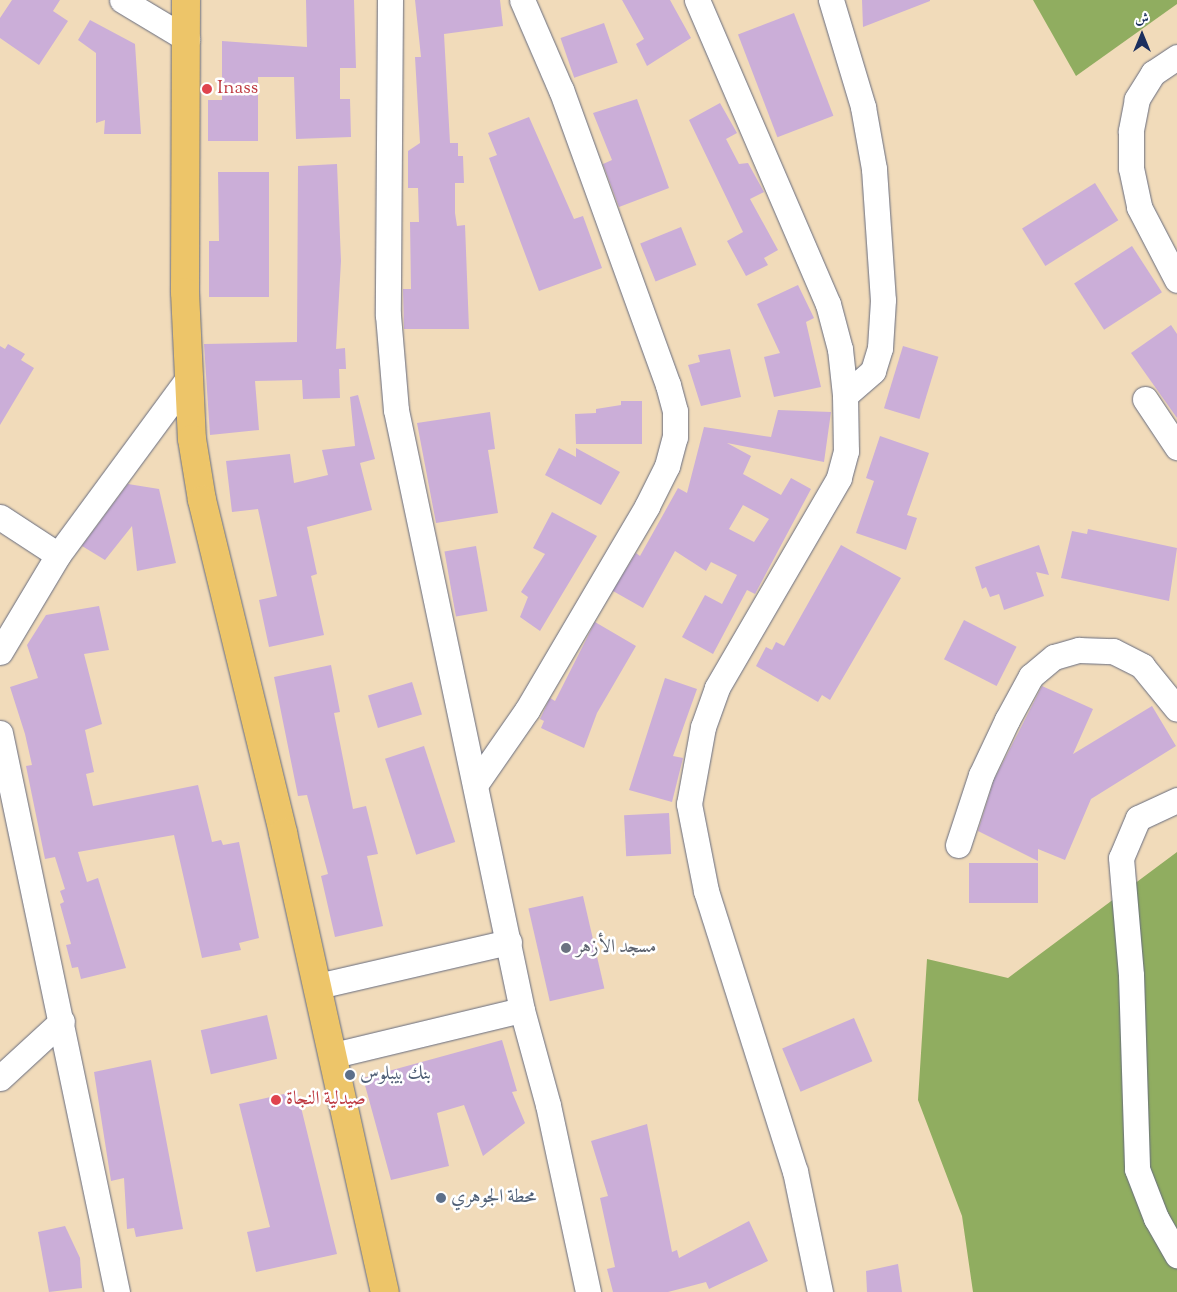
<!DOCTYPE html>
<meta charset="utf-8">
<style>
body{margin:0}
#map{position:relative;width:1177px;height:1292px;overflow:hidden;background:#f1dbba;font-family:"Sorts Mill Goudy",Amiri,serif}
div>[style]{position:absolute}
.forest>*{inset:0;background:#90ad60}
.building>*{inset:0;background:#cbaed8;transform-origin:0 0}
.roads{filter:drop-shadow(0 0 1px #666b7e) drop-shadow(0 0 1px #666b7e)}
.minor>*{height:25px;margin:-12.5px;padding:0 12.5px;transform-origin:12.5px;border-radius:12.5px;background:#fff}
.major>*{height:28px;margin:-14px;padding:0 14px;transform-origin:14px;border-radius:14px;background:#edc569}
.dots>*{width:14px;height:14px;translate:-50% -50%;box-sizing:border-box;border:2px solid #fff;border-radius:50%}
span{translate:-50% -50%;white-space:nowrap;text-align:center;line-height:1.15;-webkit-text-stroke:5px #fff;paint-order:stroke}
.health-label{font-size:19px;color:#be3a42}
.left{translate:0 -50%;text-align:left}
.worship-label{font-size:19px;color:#5b616d}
.service-label{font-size:19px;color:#4e5e75}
.north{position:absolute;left:1117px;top:10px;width:50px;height:50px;-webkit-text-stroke:4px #fff;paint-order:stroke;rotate:0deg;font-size:14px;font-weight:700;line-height:20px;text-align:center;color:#1b2f5e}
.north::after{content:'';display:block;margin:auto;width:18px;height:22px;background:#1b2f5e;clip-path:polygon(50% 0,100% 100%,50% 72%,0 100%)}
</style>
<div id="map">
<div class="forest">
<div style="clip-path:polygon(1033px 0,1177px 0,1177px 4px,1076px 76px)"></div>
<div style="clip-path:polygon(1177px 852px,1177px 1292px,973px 1292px,962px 1216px,918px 1100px,927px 959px,1008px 978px)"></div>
</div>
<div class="building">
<div style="clip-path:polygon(12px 0,60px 0,53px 11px,68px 21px,39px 65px,0 38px,0 18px)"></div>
<div style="clip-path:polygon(306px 0,354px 0,356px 68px,340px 68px,340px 99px,350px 99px,351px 137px,296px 139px,294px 77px,258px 77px,258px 141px,208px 141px,208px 100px,222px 100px,222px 41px,307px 47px)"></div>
<div style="clip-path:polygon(415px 0,500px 0,503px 26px,444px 34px,450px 143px,458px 143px,458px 156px,463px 156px,464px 183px,455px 183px,455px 213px,457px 226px,465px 225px,469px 329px,404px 329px,403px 289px,411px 289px,410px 222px,419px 222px,418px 188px,408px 188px,408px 151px,420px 143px,415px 57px,421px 57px)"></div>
<div style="clip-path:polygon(622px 0,670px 0,691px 38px,647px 66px,636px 44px,644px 39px)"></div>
<div style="clip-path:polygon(862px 0,930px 0,930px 1px,863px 27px)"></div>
<div style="left:794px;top:13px;width:110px;height:60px;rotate:69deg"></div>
<div style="clip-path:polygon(90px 20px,135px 44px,141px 134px,104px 134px,105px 120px,96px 123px,96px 53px,78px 40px)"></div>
<div style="left:604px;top:23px;width:42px;height:46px;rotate:71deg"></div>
<div style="clip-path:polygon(637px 99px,669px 188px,619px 207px,603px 164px,612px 160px,593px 113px)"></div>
<div style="clip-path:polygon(720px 103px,737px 133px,726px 139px,739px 164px,748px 163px,764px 192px,750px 199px,778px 250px,764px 258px,768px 265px,746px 276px,727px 241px,743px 232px,689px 120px)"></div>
<div style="clip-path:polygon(529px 117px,574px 219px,583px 216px,602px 268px,539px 291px,489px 158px,497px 155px,488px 133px)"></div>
<div style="clip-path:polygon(337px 164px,341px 261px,336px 349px,345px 348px,346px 369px,339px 369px,340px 398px,303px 399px,302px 380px,255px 381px,259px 430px,210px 435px,204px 344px,297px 342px,298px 166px)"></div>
<div style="clip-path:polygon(218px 172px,269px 172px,269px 297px,209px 297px,209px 241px,219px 241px)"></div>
<div style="left:1095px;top:183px;width:44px;height:86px;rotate:58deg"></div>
<div style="left:681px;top:227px;width:41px;height:44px;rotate:68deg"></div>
<div style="left:1132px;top:246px;width:55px;height:69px;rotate:57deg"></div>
<div style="clip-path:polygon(798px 285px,814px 318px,806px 322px,821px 387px,774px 397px,764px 357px,780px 353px,757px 304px)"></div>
<div style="clip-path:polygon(1171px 325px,1177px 334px,1177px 418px,1131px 353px)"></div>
<div style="clip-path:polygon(8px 344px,25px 354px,21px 360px,34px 368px,0 425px,0 346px,5px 349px)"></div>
<div style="left:903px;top:346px;width:37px;height:65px;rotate:17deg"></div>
<div style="clip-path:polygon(730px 349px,741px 397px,701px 406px,688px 365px,700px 362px,698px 355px)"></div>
<div style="clip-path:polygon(358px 395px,375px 459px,360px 463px,372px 510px,307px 527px,317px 574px,311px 576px,324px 635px,269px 647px,259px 600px,277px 596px,258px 509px,232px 512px,226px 461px,290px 454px,294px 483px,328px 475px,322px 450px,355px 446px,350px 397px)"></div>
<div style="clip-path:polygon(621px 401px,642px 401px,642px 444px,576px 444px,575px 414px,596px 413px,596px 409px,621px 405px)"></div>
<div style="clip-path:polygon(evenodd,778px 410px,831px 412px,824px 462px,727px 443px,751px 456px,743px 474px,781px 495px,791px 478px,811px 489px,755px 594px,747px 590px,713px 654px,682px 637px,705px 595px,722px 604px,737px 575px,711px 562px,706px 571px,675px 551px,643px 608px,613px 591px,636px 553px,640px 556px,678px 488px,687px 493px,704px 427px,771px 437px,778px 410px,743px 505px,769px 519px,754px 542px,729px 529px,743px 505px)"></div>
<div style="clip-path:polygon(490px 412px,495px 449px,488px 450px,498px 513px,436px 523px,417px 423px)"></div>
<div style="clip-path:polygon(880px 436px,929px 453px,907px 515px,917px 518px,906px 550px,856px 533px,874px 481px,866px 478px)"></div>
<div style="clip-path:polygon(559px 448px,576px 457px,576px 448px,620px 472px,601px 505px,545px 475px)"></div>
<div style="clip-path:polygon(128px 484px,159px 489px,176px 563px,137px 571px,132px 526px,105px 560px,82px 546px)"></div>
<div style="clip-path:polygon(552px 512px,597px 536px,540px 631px,520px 617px,528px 597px,521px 592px,545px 554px,533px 548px)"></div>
<div style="clip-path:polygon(1088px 529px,1177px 548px,1169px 601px,1061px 578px,1072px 531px,1087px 534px)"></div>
<div style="clip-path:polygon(841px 545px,901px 578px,830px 700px,822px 695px,818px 702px,756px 666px,766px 647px,772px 650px,776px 642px,784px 646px)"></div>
<div style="clip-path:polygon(1039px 545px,1049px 575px,1036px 572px,1044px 596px,1004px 610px,999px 594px,990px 597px,986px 587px,982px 589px,975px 567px)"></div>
<div style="left:476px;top:546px;width:66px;height:32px;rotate:80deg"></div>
<div style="clip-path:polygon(99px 606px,109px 650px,84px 654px,102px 724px,85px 730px,94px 772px,86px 774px,93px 806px,198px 785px,212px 842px,221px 840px,223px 845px,239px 842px,259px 938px,239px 943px,241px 950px,202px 958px,174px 835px,78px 852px,87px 882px,98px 878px,126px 968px,81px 979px,78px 967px,72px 968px,66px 945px,71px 944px,60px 904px,64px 902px,60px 891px,65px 889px,55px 857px,45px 859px,26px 766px,32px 765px,25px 734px,10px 687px,38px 678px,27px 645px,46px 615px)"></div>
<div style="left:964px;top:620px;width:59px;height:44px;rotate:27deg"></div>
<div style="clip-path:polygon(595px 622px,636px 646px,597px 713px,584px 748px,541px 728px,544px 721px,540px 719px,550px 698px,555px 701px)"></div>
<div style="clip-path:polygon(331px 665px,340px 712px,334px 713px,353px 809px,366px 806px,378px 854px,367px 856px,383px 926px,335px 937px,321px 876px,328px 874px,307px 795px,298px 796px,274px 677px)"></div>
<div style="clip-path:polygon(665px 678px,697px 689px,673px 756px,683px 758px,672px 802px,629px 790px)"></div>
<div style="left:412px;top:682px;width:34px;height:46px;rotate:73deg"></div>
<div style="clip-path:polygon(1042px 686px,1093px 709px,1073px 754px,1152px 706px,1176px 746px,1091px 799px,1065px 860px,1038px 849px,1038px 861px,978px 831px,994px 780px)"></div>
<div style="left:424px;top:746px;width:101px;height:41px;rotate:72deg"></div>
<div style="left:669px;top:813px;width:41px;height:45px;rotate:87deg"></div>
<div style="left:969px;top:863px;width:69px;height:40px"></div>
<div style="left:583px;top:896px;width:95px;height:56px;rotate:77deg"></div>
<div style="left:267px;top:1015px;width:45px;height:68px;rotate:77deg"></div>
<div style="left:854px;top:1018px;width:47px;height:78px;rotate:67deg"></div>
<div style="clip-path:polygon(502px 1040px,517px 1091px,512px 1092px,525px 1123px,483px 1156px,464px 1105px,437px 1113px,449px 1166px,391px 1180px,363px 1078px)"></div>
<div style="clip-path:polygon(151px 1060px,183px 1229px,136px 1237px,134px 1228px,127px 1229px,124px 1178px,111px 1181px,94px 1072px)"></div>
<div style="clip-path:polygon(297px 1091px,337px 1254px,256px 1272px,247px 1232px,270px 1227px,239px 1104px)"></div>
<div style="clip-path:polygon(647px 1124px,672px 1252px,677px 1250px,679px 1258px,749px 1221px,768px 1261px,709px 1289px,706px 1282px,668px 1292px,613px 1292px,607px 1269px,615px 1267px,600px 1198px,608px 1196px,591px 1141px)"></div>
<div style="clip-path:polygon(65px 1226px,80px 1258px,82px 1288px,49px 1292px,38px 1232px)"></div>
<div style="clip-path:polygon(898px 1264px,902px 1292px,867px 1292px,866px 1271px)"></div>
</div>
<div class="roads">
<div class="minor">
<div style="left:122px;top:0;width:76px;rotate:31deg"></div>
<div style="left:390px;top:0;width:315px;rotate:90.4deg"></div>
<div style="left:388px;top:315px;width:95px;rotate:85.2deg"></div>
<div style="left:396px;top:410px;width:613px;rotate:78.14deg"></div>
<div style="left:522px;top:1010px;width:98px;rotate:74.7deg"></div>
<div style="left:548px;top:1105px;width:191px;rotate:77.9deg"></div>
<div style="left:697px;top:0;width:331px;rotate:66.7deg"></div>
<div style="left:828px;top:304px;width:47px;rotate:75.1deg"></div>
<div style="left:840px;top:349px;width:46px;rotate:83.8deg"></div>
<div style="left:845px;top:395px;width:56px;rotate:89deg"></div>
<div style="left:846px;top:451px;width:28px;rotate:105deg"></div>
<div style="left:839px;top:478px;width:243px;rotate:120.2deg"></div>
<div style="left:717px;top:688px;width:41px;rotate:109.7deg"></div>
<div style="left:703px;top:727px;width:78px;rotate:100.3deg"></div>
<div style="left:689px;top:804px;width:89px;rotate:78.9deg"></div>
<div style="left:706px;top:891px;width:294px;rotate:72.4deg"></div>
<div style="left:795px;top:1171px;width:124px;rotate:78.3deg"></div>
<div style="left:831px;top:0;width:112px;rotate:73.3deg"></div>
<div style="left:863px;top:107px;width:63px;rotate:79.9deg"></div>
<div style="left:874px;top:169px;width:131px;rotate:86.1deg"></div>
<div style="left:883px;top:300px;width:48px;rotate:93.6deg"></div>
<div style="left:880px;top:348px;width:24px;rotate:107deg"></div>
<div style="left:873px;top:371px;width:37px;rotate:139deg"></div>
<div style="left:1177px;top:57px;width:29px;rotate:146deg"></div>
<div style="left:1153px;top:73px;width:31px;rotate:122deg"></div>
<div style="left:1137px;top:99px;width:33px;rotate:101deg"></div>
<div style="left:1131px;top:131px;width:37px;rotate:90deg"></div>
<div style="left:1131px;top:168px;width:40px;rotate:78deg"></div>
<div style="left:1139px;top:207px;width:82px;rotate:62.5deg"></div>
<div style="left:1145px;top:399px;width:58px;rotate:56.3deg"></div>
<div style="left:0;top:517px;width:69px;rotate:33.2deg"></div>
<div style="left:0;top:652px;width:113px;rotate:-59.1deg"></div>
<div style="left:58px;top:555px;width:217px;rotate:-53.6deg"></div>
<div style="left:0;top:733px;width:571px;rotate:78.18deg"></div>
<div style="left:477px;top:782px;width:88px;rotate:-55.2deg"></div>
<div style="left:527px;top:710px;width:237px;rotate:-59.5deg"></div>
<div style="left:647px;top:506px;width:45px;rotate:-63.4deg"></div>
<div style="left:667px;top:466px;width:30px;rotate:-75deg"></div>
<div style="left:675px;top:437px;width:26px;rotate:-90deg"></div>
<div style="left:675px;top:411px;width:27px;rotate:-105deg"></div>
<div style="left:668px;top:385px;width:314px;rotate:-109.9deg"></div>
<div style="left:561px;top:90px;width:98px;rotate:-113.4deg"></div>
<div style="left:1177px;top:800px;width:43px;rotate:155.2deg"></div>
<div style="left:1138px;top:818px;width:43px;rotate:113deg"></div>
<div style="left:1121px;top:858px;width:117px;rotate:85.1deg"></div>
<div style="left:1131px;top:975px;width:194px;rotate:88.2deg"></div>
<div style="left:1137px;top:1169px;width:53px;rotate:68.8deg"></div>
<div style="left:1156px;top:1218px;width:43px;rotate:60.4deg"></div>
<div style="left:958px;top:845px;width:74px;rotate:-71.8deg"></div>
<div style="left:981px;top:775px;width:61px;rotate:-64.7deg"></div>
<div style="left:1007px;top:720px;width:50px;rotate:-61.4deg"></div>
<div style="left:1031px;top:676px;width:30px;rotate:-40deg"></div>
<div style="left:1054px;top:657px;width:26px;rotate:-16deg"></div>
<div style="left:1079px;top:650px;width:34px;rotate:2deg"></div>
<div style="left:1113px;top:651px;width:33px;rotate:27deg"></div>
<div style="left:1142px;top:666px;width:55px;rotate:50.9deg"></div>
<div style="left:318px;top:986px;width:196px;rotate:-13deg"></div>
<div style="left:334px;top:1055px;width:193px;rotate:-13.5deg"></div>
<div style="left:0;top:1078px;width:84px;rotate:-42.6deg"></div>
</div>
<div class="major">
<div style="left:186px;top:0;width:292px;rotate:90.2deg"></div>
<div style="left:185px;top:292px;width:147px;rotate:87.3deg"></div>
<div style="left:192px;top:439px;width:62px;rotate:80.7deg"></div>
<div style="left:202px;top:500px;width:343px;rotate:76.3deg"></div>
<div style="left:283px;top:833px;width:470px;rotate:77.5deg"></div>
</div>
</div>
<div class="dots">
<div style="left:207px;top:89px;background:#e0444e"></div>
<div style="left:566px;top:948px;background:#6b7280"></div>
<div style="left:350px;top:1075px;background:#5c6f8a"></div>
<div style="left:276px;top:1100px;background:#e0444e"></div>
<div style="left:441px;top:1198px;background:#5c6f8a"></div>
</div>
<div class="health-label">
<span class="left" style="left:217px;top:89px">Inass</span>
<span class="left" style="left:286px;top:1100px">صيدلية النجاة</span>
</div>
<div class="worship-label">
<span class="left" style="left:576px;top:948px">مسجد الأزهر</span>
</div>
<div class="service-label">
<span class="left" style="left:360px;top:1075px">بنك بيبلوس</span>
<span class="left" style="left:451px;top:1198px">محطة الجوهري</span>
</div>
<div class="north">ش</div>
</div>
